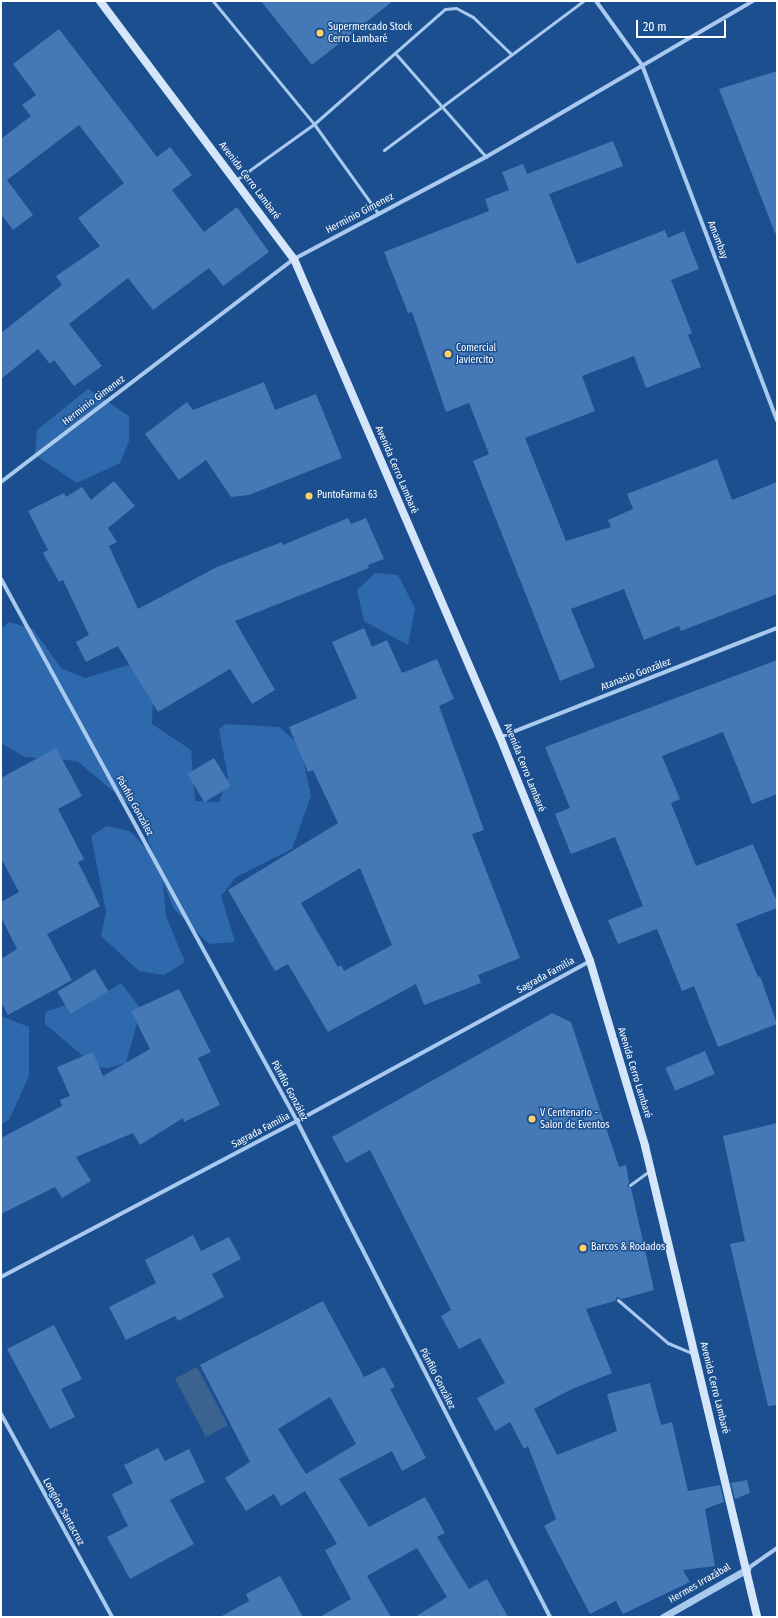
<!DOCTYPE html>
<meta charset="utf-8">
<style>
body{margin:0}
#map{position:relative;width:778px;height:1618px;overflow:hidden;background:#1b4f8f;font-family:"Fira Sans Condensed",sans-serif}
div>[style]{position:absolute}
.green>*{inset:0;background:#2e69ad}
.water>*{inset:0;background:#3c6290;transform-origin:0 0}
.building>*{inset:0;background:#4478b7;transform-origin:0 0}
.service>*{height:3px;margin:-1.5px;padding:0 1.5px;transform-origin:1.5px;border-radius:1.5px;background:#a9c9ee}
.minor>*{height:4px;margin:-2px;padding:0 2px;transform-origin:2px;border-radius:2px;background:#a9c9ee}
.tertiary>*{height:7px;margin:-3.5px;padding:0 3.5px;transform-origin:3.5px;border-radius:3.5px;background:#a9c9ee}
.secondary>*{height:8px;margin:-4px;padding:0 4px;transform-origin:4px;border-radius:4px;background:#d6e6fa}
.dots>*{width:11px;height:11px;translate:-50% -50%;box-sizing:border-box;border:2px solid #1b4f8f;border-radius:50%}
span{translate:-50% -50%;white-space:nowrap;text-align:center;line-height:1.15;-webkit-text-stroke:3px #1b4f8f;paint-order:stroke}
.poi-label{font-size:10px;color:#fff}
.left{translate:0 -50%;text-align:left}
.street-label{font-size:10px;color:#fff}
.frame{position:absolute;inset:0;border:2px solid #fff;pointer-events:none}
.scale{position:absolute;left:636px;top:20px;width:90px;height:18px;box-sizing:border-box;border:2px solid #fff;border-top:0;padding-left:5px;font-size:12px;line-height:14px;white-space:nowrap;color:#fff;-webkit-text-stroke:3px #1b4f8f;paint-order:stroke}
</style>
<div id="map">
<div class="green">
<div style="clip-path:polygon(88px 389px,129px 416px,129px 441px,120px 463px,77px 483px,35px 455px,37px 430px)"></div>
<div style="clip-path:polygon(375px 573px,398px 575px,415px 608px,408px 645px,364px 621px,357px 590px)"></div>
<div style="clip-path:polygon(9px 622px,33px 629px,61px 668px,85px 678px,132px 664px,154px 676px,152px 724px,191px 750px,195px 801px,219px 802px,228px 778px,219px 729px,226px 724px,279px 727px,300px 745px,311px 796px,292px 849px,236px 877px,221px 896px,235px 942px,209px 944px,174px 909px,163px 882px,166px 916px,185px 962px,164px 975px,139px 971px,101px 936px,106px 912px,91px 836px,107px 826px,130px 831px,155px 858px,137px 811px,77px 761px,25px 757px,1px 743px,1px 629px)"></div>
<div style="clip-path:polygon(121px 983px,141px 1009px,126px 1063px,108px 1068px,96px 1067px,45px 1024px,45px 1012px,108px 991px)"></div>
<div style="clip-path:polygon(1px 1016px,29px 1027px,29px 1076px,9px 1120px,1px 1124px)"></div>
</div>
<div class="water">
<div style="left:197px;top:1367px;width:66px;height:25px;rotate:62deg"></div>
</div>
<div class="building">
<div style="clip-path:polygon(261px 1px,393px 1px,312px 65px)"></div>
<div style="clip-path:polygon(59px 29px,157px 157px,170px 147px,192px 175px,172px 190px,204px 232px,237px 207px,269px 252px,223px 286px,209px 268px,153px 310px,128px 278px,69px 324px,102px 366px,74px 386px,54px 360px,50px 364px,38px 349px,1px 379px,1px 333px,62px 285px,56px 276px,100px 246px,78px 218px,124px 183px,79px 125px,7px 180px,33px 215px,13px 230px,1px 214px,1px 139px,31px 116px,22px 105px,36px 95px,13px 64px)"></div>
<div style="clip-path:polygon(777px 71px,777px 233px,775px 233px,719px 89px)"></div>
<div style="clip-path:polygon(613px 141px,623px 166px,549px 194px,577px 264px,665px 230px,668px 238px,684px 231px,699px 269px,671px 280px,692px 333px,688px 335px,701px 367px,646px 388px,634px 356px,582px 376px,595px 411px,525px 438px,566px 541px,611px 527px,608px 520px,633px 509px,627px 494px,717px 459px,732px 500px,777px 482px,777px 594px,681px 631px,679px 626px,644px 640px,624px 589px,571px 609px,595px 667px,560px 681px,473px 461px,489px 454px,469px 403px,446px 412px,412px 312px,408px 313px,384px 252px,489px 211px,485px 199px,509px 190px,502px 172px,523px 164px,527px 174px)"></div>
<div style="clip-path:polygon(264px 382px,275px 410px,316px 394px,342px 458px,249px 495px,231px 497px,206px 460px,179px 480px,145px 434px,187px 402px,193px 410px)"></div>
<div style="clip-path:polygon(114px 481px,135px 506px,108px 528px,117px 542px,109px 546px,138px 609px,217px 567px,282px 542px,283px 545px,348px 518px,351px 524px,366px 518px,384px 559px,368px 565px,369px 568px,235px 621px,275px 690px,252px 704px,230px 669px,158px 712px,118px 646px,86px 662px,76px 642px,89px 635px,63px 580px,59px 582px,43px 553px,48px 550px,28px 511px,64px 493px,66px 497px,82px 487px,91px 500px)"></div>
<div style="clip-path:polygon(evenodd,364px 628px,372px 647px,387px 640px,402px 673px,437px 659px,454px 699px,439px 706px,484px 830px,472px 834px,520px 958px,478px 975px,481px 983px,424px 1005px,416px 984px,328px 1032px,288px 964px,275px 971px,228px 890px,338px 823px,313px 770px,308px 772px,289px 727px,357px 698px,332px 642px,364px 628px,360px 868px,392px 945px,344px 971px,341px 965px,338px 967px,301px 903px,360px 868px)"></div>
<div style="clip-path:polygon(777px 660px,777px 794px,752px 804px,723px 732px,662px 756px,680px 799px,671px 803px,696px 866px,753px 844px,777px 902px,777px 908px,736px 924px,758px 977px,760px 976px,777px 1024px,718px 1047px,694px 986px,682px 991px,657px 929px,618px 944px,608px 920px,643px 906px,615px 837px,571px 854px,555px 814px,570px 808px,545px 747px)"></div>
<div style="clip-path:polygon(56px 748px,82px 796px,58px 809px,84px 859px,78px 862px,100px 906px,47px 934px,72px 980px,8px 1015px,1px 1002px,1px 959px,17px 949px,1px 917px,1px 902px,19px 892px,1px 858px,1px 778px)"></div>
<div style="left:214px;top:758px;width:33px;height:31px;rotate:59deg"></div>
<div style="left:95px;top:969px;width:26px;height:44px;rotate:59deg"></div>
<div style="clip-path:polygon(179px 989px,211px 1052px,198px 1058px,220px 1105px,184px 1122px,183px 1118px,140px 1145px,133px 1133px,76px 1157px,91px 1181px,62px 1198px,55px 1187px,1px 1214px,1px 1138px,62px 1106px,60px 1100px,70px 1096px,57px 1067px,93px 1052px,103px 1076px,150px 1049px,131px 1011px)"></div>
<div style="clip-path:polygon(552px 1013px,571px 1022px,619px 1167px,626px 1165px,629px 1182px,627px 1186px,631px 1188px,654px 1290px,622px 1299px,617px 1297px,615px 1301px,586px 1309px,612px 1373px,570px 1390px,534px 1409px,557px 1455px,617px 1431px,607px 1394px,650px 1383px,661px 1425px,672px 1422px,688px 1491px,720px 1485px,724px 1502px,705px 1509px,715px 1566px,683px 1570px,690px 1582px,623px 1614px,616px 1601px,590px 1614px,544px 1526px,556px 1519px,528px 1446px,524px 1449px,510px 1422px,495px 1431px,477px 1398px,505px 1383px,480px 1338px,459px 1349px,441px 1316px,451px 1310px,370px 1150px,346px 1163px,332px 1137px)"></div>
<div style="left:705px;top:1051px;width:25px;height:43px;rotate:67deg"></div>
<div style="clip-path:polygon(777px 1123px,777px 1405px,768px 1406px,730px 1244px,745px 1241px,723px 1136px)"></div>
<div style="clip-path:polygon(193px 1235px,201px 1251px,229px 1237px,241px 1259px,212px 1274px,224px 1297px,178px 1321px,175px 1316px,126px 1340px,109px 1307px,156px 1283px,145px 1260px)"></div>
<div style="clip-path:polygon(evenodd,323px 1301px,364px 1377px,384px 1367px,395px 1387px,390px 1389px,426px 1458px,402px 1471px,392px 1451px,339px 1479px,369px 1527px,425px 1497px,445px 1533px,437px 1537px,469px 1589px,487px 1579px,508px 1617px,415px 1617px,447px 1597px,417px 1548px,367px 1576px,391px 1617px,320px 1617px,351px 1599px,325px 1550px,337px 1544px,305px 1491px,281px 1506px,274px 1494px,246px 1511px,225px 1478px,250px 1462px,200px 1365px,323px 1301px,330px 1397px,356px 1444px,306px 1474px,278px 1429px,330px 1397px)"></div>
<div style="clip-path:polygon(54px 1325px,82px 1379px,61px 1389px,75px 1417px,50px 1429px,7px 1349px)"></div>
<div style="clip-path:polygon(158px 1448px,165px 1461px,189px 1449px,205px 1482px,170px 1500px,194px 1544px,130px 1579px,107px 1537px,128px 1526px,112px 1494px,133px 1483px,124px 1465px)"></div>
<div style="clip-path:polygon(747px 1480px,750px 1493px,735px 1499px,731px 1483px)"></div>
<div style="clip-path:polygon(280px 1576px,303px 1617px,220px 1617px,249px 1601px,246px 1594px)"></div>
</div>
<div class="service">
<div style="left:213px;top:1px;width:159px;rotate:50.6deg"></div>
<div style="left:314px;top:124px;width:110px;rotate:54.3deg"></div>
<div style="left:395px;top:53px;width:138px;rotate:48.8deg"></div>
<div style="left:384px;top:150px;width:249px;rotate:-36.8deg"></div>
<div style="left:236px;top:180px;width:96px;rotate:-35.7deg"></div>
<div style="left:314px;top:124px;width:174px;rotate:-41.3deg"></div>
<div style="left:445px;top:9px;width:11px;rotate:-5deg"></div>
<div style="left:456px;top:8px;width:19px;rotate:28deg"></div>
<div style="left:473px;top:17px;width:53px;rotate:44.2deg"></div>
<div style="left:630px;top:1185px;width:24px;rotate:-36deg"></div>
<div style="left:618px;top:1300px;width:66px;rotate:40.7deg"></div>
<div style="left:668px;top:1343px;width:26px;rotate:23deg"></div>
</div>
<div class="minor">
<div style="left:596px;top:1px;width:79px;rotate:54.3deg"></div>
<div style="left:642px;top:65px;width:380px;rotate:69.2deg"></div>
<div style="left:1px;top:482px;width:368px;rotate:-37.3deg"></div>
<div style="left:294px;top:259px;width:217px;rotate:-28deg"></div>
<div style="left:486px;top:157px;width:309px;rotate:-30.3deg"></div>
<div style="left:1px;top:579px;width:618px;rotate:61.36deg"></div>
<div style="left:297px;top:1121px;width:557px;rotate:62.97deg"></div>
<div style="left:500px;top:737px;width:298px;rotate:-21.5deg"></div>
<div style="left:1px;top:1277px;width:335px;rotate:-27.8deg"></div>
<div style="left:297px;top:1121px;width:334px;rotate:-28.6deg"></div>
<div style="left:1px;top:1414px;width:231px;rotate:61.3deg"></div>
<div style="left:747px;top:1569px;width:37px;rotate:-35deg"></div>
</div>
<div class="tertiary">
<div style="left:663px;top:1617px;width:97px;rotate:-29.7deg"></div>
</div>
<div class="secondary">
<div style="left:100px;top:1px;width:323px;rotate:53.1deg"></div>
<div style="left:294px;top:259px;width:520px;rotate:66.69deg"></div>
<div style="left:500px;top:737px;width:241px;rotate:68.1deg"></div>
<div style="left:590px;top:961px;width:193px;rotate:73.4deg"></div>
<div style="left:645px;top:1146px;width:484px;rotate:76.6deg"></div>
</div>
<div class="dots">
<div style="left:320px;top:33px;background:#ffd166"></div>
<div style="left:448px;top:354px;background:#ffd166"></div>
<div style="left:309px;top:496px;background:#ffd166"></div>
<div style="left:532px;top:1119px;background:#ffd166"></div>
<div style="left:583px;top:1248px;background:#ffd166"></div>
</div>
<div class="poi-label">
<span class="left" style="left:328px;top:33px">Supermercado Stock<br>Cerro Lambaré</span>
<span class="left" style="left:456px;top:354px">Comercial<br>Javiercito</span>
<span class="left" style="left:317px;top:496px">PuntoFarma 63</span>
<span class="left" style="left:540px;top:1119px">V Centenario -<br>Salon de Eventos</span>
<span class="left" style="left:591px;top:1248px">Barcos &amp; Rodados</span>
</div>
<div class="street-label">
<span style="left:249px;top:181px;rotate:53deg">Avenida Cerro Lambaré</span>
<span style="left:360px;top:214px;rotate:-28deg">Herminio Gimenez</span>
<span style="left:717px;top:240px;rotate:69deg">Amambay</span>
<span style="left:94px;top:401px;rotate:-37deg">Herminio Gimenez</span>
<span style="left:396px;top:470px;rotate:67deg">Avenida Cerro Lambaré</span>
<span style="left:636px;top:675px;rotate:-21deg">Atanasio González</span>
<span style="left:524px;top:768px;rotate:68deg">Avenida Cerro Lambaré</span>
<span style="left:134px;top:806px;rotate:61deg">Pánfilo González</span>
<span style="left:546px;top:976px;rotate:-29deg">Sagrada Familia</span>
<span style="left:634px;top:1073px;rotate:73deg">Avenida Cerro Lambaré</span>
<span style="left:289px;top:1091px;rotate:62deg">Pánfilo González</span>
<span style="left:261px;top:1131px;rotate:-28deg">Sagrada Familia</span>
<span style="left:437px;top:1379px;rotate:63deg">Pánfilo González</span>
<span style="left:714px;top:1388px;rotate:76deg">Avenida Cerro Lambaré</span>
<span style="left:63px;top:1512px;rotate:61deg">Longino Santacruz</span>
<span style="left:700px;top:1584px;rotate:-30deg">Hermes Irrazábal</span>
</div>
<div class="frame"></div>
<div class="scale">20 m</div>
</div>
